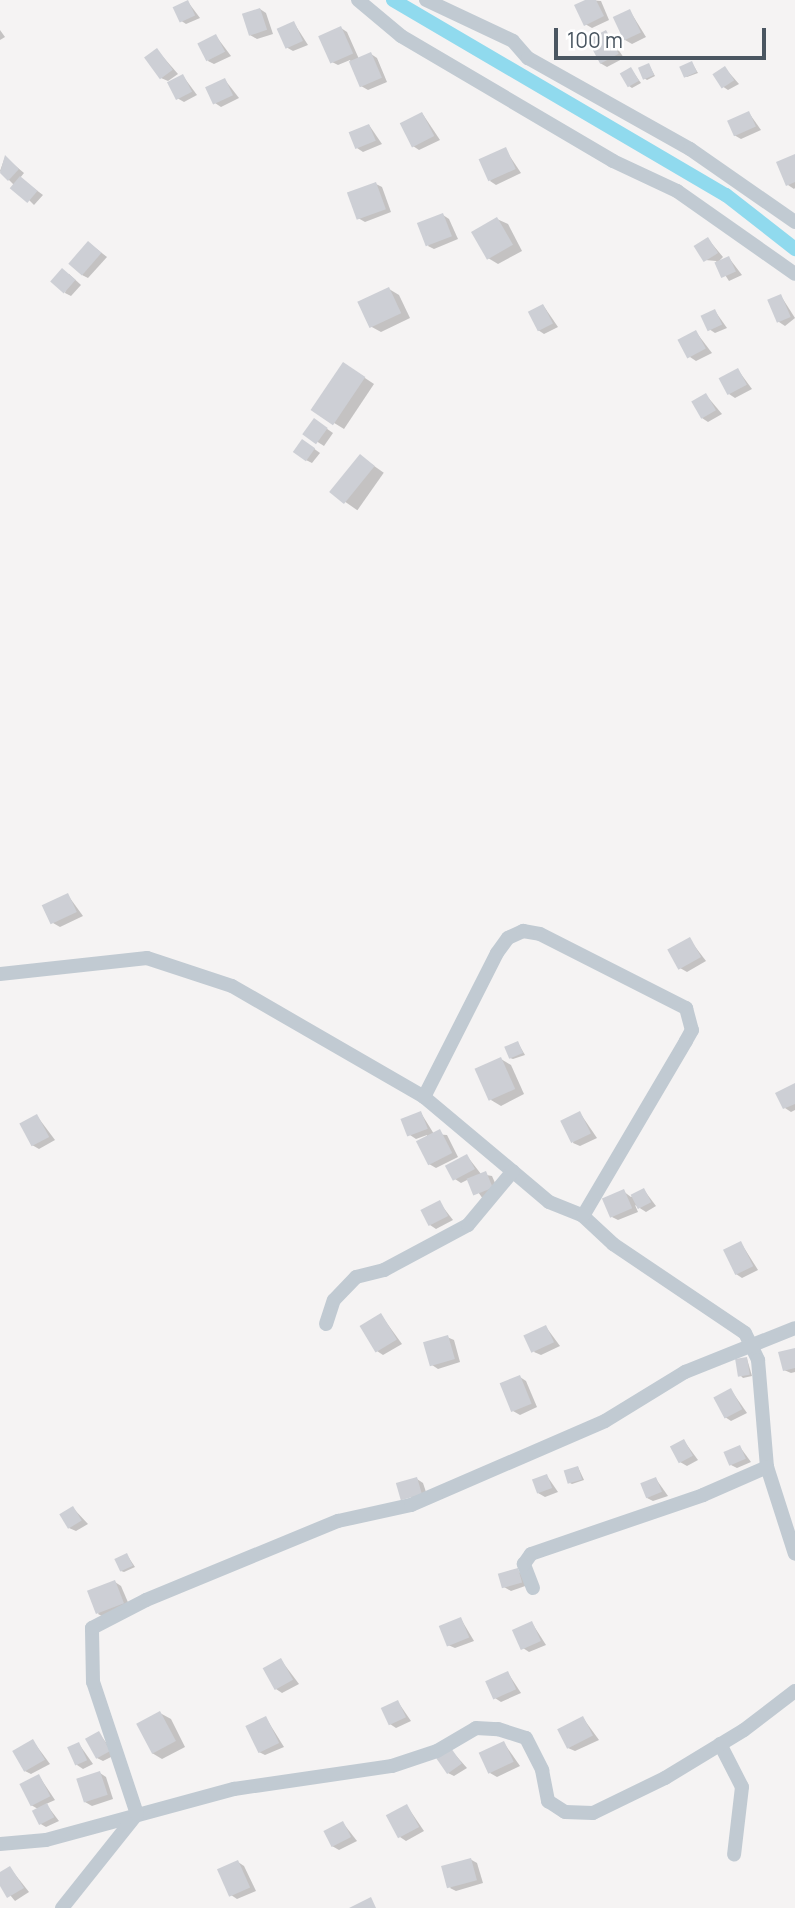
<!DOCTYPE html>
<style>
body{margin:0}
#map{position:relative;width:795px;height:1908px;overflow:hidden;background:#f5f3f3;font-family:Manrope,sans-serif}
div>[style]{position:absolute}
.shadow>*{inset:0;background:#0003;transform-origin:0 0}
.canal>*{height:14px;margin:-7px;padding:0 7px;transform-origin:7px;border-radius:7px;background:#90daee}
.building>*{inset:0;background:#cdcfd5;transform-origin:0 0}
.minor>*{height:14px;margin:-7px;padding:0 7px;transform-origin:7px;border-radius:7px;background:#c1cad2}
span{translate:-50% -50%;white-space:nowrap;text-align:center;line-height:1.15;-webkit-text-stroke:5px #fff;paint-order:stroke}
.scale{position:absolute;left:554px;top:28px;width:212px;height:32px;box-sizing:border-box;border:4px solid #4a5661;border-top:0;padding-left:9px;font-size:21px;line-height:24px;white-space:nowrap;color:#4a5661;-webkit-text-stroke:5px #fff;paint-order:stroke}
</style>
<div id="map">
<div class="shadow">
<div style="clip-path:polygon(589px 0,601px 1px,609px 20px,592px 28px,585px 24px)"></div>
<div style="clip-path:polygon(188px 2px,200px 18px,186px 24px,180px 20px)"></div>
<div style="clip-path:polygon(260px 9px,266px 13px,273px 34px,257px 39px,250px 35px)"></div>
<div style="clip-path:polygon(630px 11px,646px 37px,632px 44px,625px 40px)"></div>
<div style="clip-path:polygon(294px 23px,308px 45px,293px 51px,286px 47px)"></div>
<div style="clip-path:polygon(341px 28px,347px 32px,359px 59px,371px 54px,377px 58px,387px 82px,368px 90px,361px 86px,350px 60px,338px 65px,332px 62px)"></div>
<div style="clip-path:polygon(0 30px,5px 37px,0 40px)"></div>
<div style="clip-path:polygon(606px 32px,624px 58px,607px 67px,600px 63px)"></div>
<div style="clip-path:polygon(216px 36px,231px 56px,214px 64px,208px 61px)"></div>
<div style="clip-path:polygon(157px 50px,178px 74px,168px 81px,161px 78px)"></div>
<div style="clip-path:polygon(692px 63px,698px 73px,687px 77px,685px 76px)"></div>
<div style="clip-path:polygon(649px 65px,655px 76px,647px 80px,644px 78px)"></div>
<div style="clip-path:polygon(725px 68px,739px 84px,728px 90px,722px 86px)"></div>
<div style="clip-path:polygon(631px 69px,641px 83px,632px 88px,629px 86px)"></div>
<div style="clip-path:polygon(183px 76px,197px 95px,184px 102px,177px 98px)"></div>
<div style="clip-path:polygon(225px 80px,239px 98px,221px 107px,215px 103px)"></div>
<div style="clip-path:polygon(422px 113px,440px 140px,419px 150px,413px 146px)"></div>
<div style="clip-path:polygon(749px 113px,761px 130px,741px 139px,734px 135px)"></div>
<div style="clip-path:polygon(369px 125px,382px 144px,363px 152px,357px 148px)"></div>
<div style="clip-path:polygon(505px 149px,521px 173px,496px 185px,490px 181px)"></div>
<div style="clip-path:polygon(795px 156px,795px 188px,794px 189px,788px 185px)"></div>
<div style="clip-path:polygon(5px 157px,24px 173px,20px 178px,43px 195px,34px 205px,0 171px)"></div>
<div style="clip-path:polygon(376px 184px,382px 187px,391px 212px,365px 222px,358px 218px)"></div>
<div style="clip-path:polygon(443px 215px,449px 219px,458px 239px,434px 249px,428px 246px)"></div>
<div style="clip-path:polygon(497px 219px,508px 224px,522px 251px,498px 264px,488px 258px)"></div>
<div style="clip-path:polygon(708px 239px,723px 257px,717px 263px,729px 258px,742px 275px,729px 281px,716px 261px,705px 260px)"></div>
<div style="clip-path:polygon(89px 243px,107px 257px,88px 278px,82px 275px)"></div>
<div style="clip-path:polygon(69px 274px,81px 285px,71px 296px,65px 293px)"></div>
<div style="clip-path:polygon(389px 289px,399px 295px,410px 318px,381px 332px,370px 326px)"></div>
<div style="clip-path:polygon(781px 296px,795px 318px,785px 326px,779px 322px)"></div>
<div style="clip-path:polygon(543px 305px,558px 327px,544px 334px,538px 330px)"></div>
<div style="clip-path:polygon(715px 311px,727px 328px,715px 333px,709px 329px)"></div>
<div style="clip-path:polygon(696px 332px,712px 353px,696px 361px,690px 357px)"></div>
<div style="clip-path:polygon(353px 370px,374px 384px,344px 429px,313px 410px)"></div>
<div style="clip-path:polygon(738px 370px,752px 389px,735px 398px,729px 394px)"></div>
<div style="clip-path:polygon(706px 395px,722px 414px,708px 422px,702px 418px)"></div>
<div style="clip-path:polygon(320px 424px,333px 433px,324px 446px,305px 434px)"></div>
<div style="clip-path:polygon(309px 445px,320px 453px,312px 463px,306px 460px)"></div>
<div style="left:360px;top:456px;width:29px;height:46px;rotate:35deg"></div>
<div style="clip-path:polygon(67px 894px,83px 916px,60px 927px,53px 923px)"></div>
<div style="clip-path:polygon(690px 940px,706px 961px,687px 972px,680px 968px)"></div>
<div style="clip-path:polygon(518px 1043px,525px 1055px,513px 1059px,510px 1058px)"></div>
<div style="clip-path:polygon(501px 1059px,511px 1065px,524px 1094px,501px 1106px,491px 1100px)"></div>
<div style="clip-path:polygon(795px 1085px,795px 1110px,791px 1112px,785px 1108px)"></div>
<div style="clip-path:polygon(421px 1113px,434px 1134px,447px 1135px,458px 1157px,436px 1168px,429px 1164px,427px 1135px,416px 1139px,410px 1135px)"></div>
<div style="clip-path:polygon(580px 1113px,597px 1138px,580px 1146px,573px 1143px)"></div>
<div style="clip-path:polygon(37px 1116px,55px 1140px,39px 1149px,32px 1145px)"></div>
<div style="clip-path:polygon(467px 1156px,481px 1174px,492px 1176px,499px 1192px,483px 1199px,469px 1179px,461px 1183px,455px 1179px,448px 1166px)"></div>
<div style="clip-path:polygon(644px 1190px,656px 1206px,646px 1212px,635px 1205px,638px 1212px,618px 1220px,612px 1217px,623px 1191px,631px 1197px)"></div>
<div style="clip-path:polygon(439px 1202px,453px 1220px,436px 1229px,430px 1225px)"></div>
<div style="clip-path:polygon(741px 1243px,758px 1270px,742px 1278px,736px 1274px)"></div>
<div style="clip-path:polygon(381px 1315px,402px 1344px,383px 1355px,377px 1351px)"></div>
<div style="clip-path:polygon(546px 1327px,560px 1346px,541px 1355px,534px 1352px)"></div>
<div style="clip-path:polygon(447px 1337px,454px 1340px,460px 1362px,438px 1369px,432px 1365px)"></div>
<div style="clip-path:polygon(795px 1349px,795px 1372px,791px 1373px,784px 1370px)"></div>
<div style="clip-path:polygon(747px 1359px,752px 1376px,743px 1378px,741px 1376px)"></div>
<div style="clip-path:polygon(520px 1377px,526px 1381px,537px 1407px,520px 1415px,513px 1411px)"></div>
<div style="clip-path:polygon(731px 1390px,747px 1413px,731px 1421px,725px 1417px)"></div>
<div style="clip-path:polygon(684px 1441px,698px 1460px,687px 1466px,680px 1462px)"></div>
<div style="clip-path:polygon(740px 1447px,751px 1462px,737px 1468px,731px 1465px)"></div>
<div style="clip-path:polygon(578px 1467px,584px 1480px,572px 1484px,570px 1483px)"></div>
<div style="clip-path:polygon(547px 1476px,558px 1492px,545px 1497px,538px 1493px)"></div>
<div style="clip-path:polygon(417px 1479px,423px 1483px,428px 1498px,409px 1504px)"></div>
<div style="clip-path:polygon(656px 1479px,668px 1496px,653px 1501px,647px 1498px)"></div>
<div style="clip-path:polygon(73px 1508px,88px 1524px,76px 1531px,69px 1528px)"></div>
<div style="clip-path:polygon(127px 1555px,135px 1567px,124px 1572px,121px 1571px)"></div>
<div style="clip-path:polygon(518px 1570px,528px 1585px,511px 1591px,504px 1587px)"></div>
<div style="clip-path:polygon(115px 1582px,121px 1586px,130px 1607px,104px 1617px,98px 1614px)"></div>
<div style="clip-path:polygon(461px 1619px,474px 1641px,455px 1648px,448px 1645px)"></div>
<div style="clip-path:polygon(532px 1623px,546px 1645px,529px 1652px,523px 1648px)"></div>
<div style="clip-path:polygon(281px 1660px,299px 1684px,282px 1693px,276px 1689px)"></div>
<div style="clip-path:polygon(508px 1673px,521px 1693px,501px 1702px,495px 1698px)"></div>
<div style="clip-path:polygon(398px 1702px,411px 1721px,396px 1728px,390px 1724px)"></div>
<div style="clip-path:polygon(160px 1713px,171px 1719px,185px 1747px,162px 1759px,152px 1753px)"></div>
<div style="clip-path:polygon(266px 1718px,284px 1747px,265px 1755px,259px 1752px)"></div>
<div style="clip-path:polygon(583px 1718px,599px 1740px,575px 1751px,568px 1748px)"></div>
<div style="clip-path:polygon(99px 1733px,115px 1755px,103px 1761px,97px 1758px)"></div>
<div style="clip-path:polygon(33px 1741px,50px 1764px,31px 1774px,25px 1771px)"></div>
<div style="clip-path:polygon(504px 1743px,520px 1766px,497px 1777px,490px 1773px)"></div>
<div style="clip-path:polygon(79px 1744px,93px 1764px,83px 1769px,77px 1765px)"></div>
<div style="clip-path:polygon(451px 1750px,467px 1768px,454px 1776px,448px 1773px)"></div>
<div style="clip-path:polygon(100px 1773px,106px 1777px,113px 1799px,92px 1806px,85px 1802px)"></div>
<div style="clip-path:polygon(39px 1776px,55px 1800px,46px 1804px,59px 1821px,46px 1827px,39px 1823px,38px 1809px,31px 1805px)"></div>
<div style="clip-path:polygon(407px 1806px,424px 1831px,406px 1841px,400px 1837px)"></div>
<div style="clip-path:polygon(343px 1823px,357px 1841px,339px 1850px,332px 1846px)"></div>
<div style="clip-path:polygon(470px 1859px,477px 1863px,483px 1883px,456px 1891px,450px 1888px)"></div>
<div style="clip-path:polygon(238px 1862px,244px 1866px,256px 1891px,237px 1899px,231px 1895px)"></div>
<div style="clip-path:polygon(10px 1868px,29px 1892px,15px 1901px,0 1883px,0 1875px)"></div>
</div>
<div class="canal">
<div style="left:393px;top:0;width:386px;rotate:30.4deg"></div>
<div style="left:726px;top:195px;width:88px;rotate:38deg"></div>
</div>
<div class="building">
<div style="left:188px;top:0;width:17px;height:17px;rotate:65deg"></div>
<div style="clip-path:polygon(585px 0,596px 0,604px 16px,584px 26px,574px 5px)"></div>
<div style="left:260px;top:8px;width:23px;height:19px;rotate:72deg"></div>
<div style="left:630px;top:9px;width:26px;height:19px;rotate:65deg"></div>
<div style="left:294px;top:21px;width:22px;height:19px;rotate:66deg"></div>
<div style="left:341px;top:26px;width:30px;height:25px;rotate:66deg"></div>
<div style="left:606px;top:30px;width:27px;height:21px;rotate:62deg"></div>
<div style="left:216px;top:34px;width:20px;height:21px;rotate:63deg"></div>
<div style="left:157px;top:48px;width:27px;height:16px;rotate:54deg"></div>
<div style="left:371px;top:52px;width:28px;height:24px;rotate:67deg"></div>
<div style="left:692px;top:61px;width:12px;height:14px;rotate:66deg"></div>
<div style="left:649px;top:63px;width:13px;height:12px;rotate:67deg"></div>
<div style="left:725px;top:66px;width:17px;height:15px;rotate:57deg"></div>
<div style="left:631px;top:67px;width:16px;height:13px;rotate:60deg"></div>
<div style="left:183px;top:74px;width:20px;height:18px;rotate:63deg"></div>
<div style="left:225px;top:78px;width:19px;height:22px;rotate:65deg"></div>
<div style="left:749px;top:111px;width:17px;height:24px;rotate:66deg"></div>
<div style="left:422px;top:112px;width:27px;height:25px;rotate:63deg"></div>
<div style="left:369px;top:124px;width:18px;height:22px;rotate:68deg"></div>
<div style="left:506px;top:147px;width:24px;height:30px;rotate:66deg"></div>
<div style="clip-path:polygon(795px 154px,795px 182px,786px 186px,776px 162px)"></div>
<div style="clip-path:polygon(5px 155px,19px 169px,8px 181px,0 173px)"></div>
<div style="left:20px;top:176px;width:23px;height:16px;rotate:40deg"></div>
<div style="left:376px;top:182px;width:29px;height:31px;rotate:70deg"></div>
<div style="left:443px;top:213px;width:25px;height:28px;rotate:69deg"></div>
<div style="left:497px;top:217px;width:32px;height:30px;rotate:60deg"></div>
<div style="left:708px;top:237px;width:19px;height:17px;rotate:58deg"></div>
<div style="left:88px;top:241px;width:18px;height:30px;rotate:41deg"></div>
<div style="left:729px;top:256px;width:17px;height:16px;rotate:66deg"></div>
<div style="left:62px;top:268px;width:18px;height:18px;rotate:41deg"></div>
<div style="left:389px;top:287px;width:29px;height:35px;rotate:65deg"></div>
<div style="left:781px;top:294px;width:25px;height:15px;rotate:67deg"></div>
<div style="left:543px;top:304px;width:22px;height:17px;rotate:63deg"></div>
<div style="left:715px;top:309px;width:17px;height:16px;rotate:65deg"></div>
<div style="left:696px;top:330px;width:21px;height:21px;rotate:62deg"></div>
<div style="left:343px;top:362px;width:27px;height:58px;rotate:34deg"></div>
<div style="left:738px;top:368px;width:19px;height:22px;rotate:62deg"></div>
<div style="left:706px;top:393px;width:20px;height:17px;rotate:60deg"></div>
<div style="left:314px;top:418px;width:17px;height:20px;rotate:36deg"></div>
<div style="left:302px;top:439px;width:16px;height:16px;rotate:35deg"></div>
<div style="left:360px;top:454px;width:19px;height:49px;rotate:39deg"></div>
<div style="left:68px;top:893px;width:21px;height:29px;rotate:65deg"></div>
<div style="left:690px;top:937px;width:23px;height:26px;rotate:61deg"></div>
<div style="left:518px;top:1041px;width:13px;height:15px;rotate:67deg"></div>
<div style="left:501px;top:1057px;width:35px;height:29px;rotate:66deg"></div>
<div style="clip-path:polygon(795px 1083px,795px 1104px,783px 1109px,775px 1093px)"></div>
<div style="left:421px;top:1111px;width:19px;height:22px;rotate:69deg"></div>
<div style="left:580px;top:1111px;width:25px;height:22px;rotate:64deg"></div>
<div style="left:37px;top:1114px;width:26px;height:20px;rotate:62deg"></div>
<div style="left:440px;top:1129px;width:27px;height:27px;rotate:63deg"></div>
<div style="left:467px;top:1154px;width:17px;height:25px;rotate:62deg"></div>
<div style="left:486px;top:1171px;width:18px;height:21px;rotate:68deg"></div>
<div style="left:644px;top:1188px;width:16px;height:15px;rotate:63deg"></div>
<div style="left:624px;top:1189px;width:21px;height:24px;rotate:67deg"></div>
<div style="left:440px;top:1200px;width:18px;height:22px;rotate:63deg"></div>
<div style="left:741px;top:1241px;width:28px;height:20px;rotate:64deg"></div>
<div style="left:381px;top:1313px;width:31px;height:25px;rotate:59deg"></div>
<div style="left:546px;top:1325px;width:19px;height:25px;rotate:65deg"></div>
<div style="left:448px;top:1335px;width:25px;height:26px;rotate:74deg"></div>
<div style="clip-path:polygon(795px 1348px,795px 1368px,783px 1371px,778px 1352px)"></div>
<div style="left:747px;top:1357px;width:18px;height:12px;rotate:81deg"></div>
<div style="left:520px;top:1375px;width:31px;height:22px;rotate:68deg"></div>
<div style="left:731px;top:1388px;width:24px;height:20px;rotate:62deg"></div>
<div style="left:684px;top:1439px;width:19px;height:16px;rotate:62deg"></div>
<div style="left:740px;top:1445px;width:15px;height:18px;rotate:67deg"></div>
<div style="left:578px;top:1466px;width:14px;height:15px;rotate:73deg"></div>
<div style="left:547px;top:1474px;width:15px;height:16px;rotate:70deg"></div>
<div style="left:417px;top:1477px;width:18px;height:22px;rotate:74deg"></div>
<div style="left:656px;top:1477px;width:16px;height:17px;rotate:68deg"></div>
<div style="left:73px;top:1506px;width:17px;height:16px;rotate:59deg"></div>
<div style="left:127px;top:1553px;width:14px;height:14px;rotate:65deg"></div>
<div style="left:518px;top:1568px;width:15px;height:21px;rotate:74deg"></div>
<div style="left:115px;top:1580px;width:25px;height:30px;rotate:69deg"></div>
<div style="left:461px;top:1617px;width:22px;height:24px;rotate:68deg"></div>
<div style="left:532px;top:1621px;width:22px;height:22px;rotate:66deg"></div>
<div style="left:281px;top:1658px;width:25px;height:21px;rotate:61deg"></div>
<div style="left:508px;top:1671px;width:20px;height:25px;rotate:66deg"></div>
<div style="left:398px;top:1700px;width:19px;height:19px;rotate:65deg"></div>
<div style="left:160px;top:1711px;width:34px;height:27px;rotate:62deg"></div>
<div style="left:266px;top:1716px;width:30px;height:23px;rotate:64deg"></div>
<div style="left:583px;top:1716px;width:22px;height:29px;rotate:63deg"></div>
<div style="left:99px;top:1731px;width:23px;height:16px;rotate:61deg"></div>
<div style="left:33px;top:1739px;width:24px;height:24px;rotate:60deg"></div>
<div style="left:504px;top:1741px;width:23px;height:28px;rotate:65deg"></div>
<div style="left:79px;top:1742px;width:20px;height:13px;rotate:66deg"></div>
<div style="left:451px;top:1748px;width:19px;height:18px;rotate:55deg"></div>
<div style="left:100px;top:1771px;width:25px;height:25px;rotate:72deg"></div>
<div style="left:39px;top:1774px;width:25px;height:22px;rotate:63deg"></div>
<div style="left:47px;top:1803px;width:16px;height:17px;rotate:63deg"></div>
<div style="left:407px;top:1804px;width:26px;height:24px;rotate:62deg"></div>
<div style="left:343px;top:1821px;width:18px;height:22px;rotate:63deg"></div>
<div style="left:471px;top:1858px;width:23px;height:31px;rotate:75deg"></div>
<div style="left:238px;top:1860px;width:30px;height:23px;rotate:66deg"></div>
<div style="clip-path:polygon(10px 1866px,24px 1888px,7px 1898px,0 1886px,0 1872px)"></div>
<div style="clip-path:polygon(371px 1897px,376px 1908px,349px 1908px)"></div>
</div>
<div class="minor">
<div style="left:358px;top:0;width:56px;rotate:39.9deg"></div>
<div style="left:401px;top:36px;width:246px;rotate:30.5deg"></div>
<div style="left:613px;top:161px;width:71px;rotate:25.1deg"></div>
<div style="left:677px;top:191px;width:144px;rotate:35.1deg"></div>
<div style="left:426px;top:0;width:96px;rotate:25.2deg"></div>
<div style="left:513px;top:41px;width:23px;rotate:49deg"></div>
<div style="left:528px;top:58px;width:186px;rotate:29.3deg"></div>
<div style="left:690px;top:149px;width:128px;rotate:34.8deg"></div>
<div style="left:0;top:974px;width:148px;rotate:-6.2deg"></div>
<div style="left:147px;top:958px;width:89px;rotate:18.2deg"></div>
<div style="left:232px;top:986px;width:222px;rotate:30deg"></div>
<div style="left:424px;top:1097px;width:163px;rotate:40deg"></div>
<div style="left:549px;top:1202px;width:37px;rotate:22deg"></div>
<div style="left:583px;top:1216px;width:41px;rotate:43deg"></div>
<div style="left:613px;top:1244px;width:159px;rotate:34deg"></div>
<div style="left:745px;top:1333px;width:30px;rotate:64deg"></div>
<div style="left:758px;top:1360px;width:107px;rotate:85.2deg"></div>
<div style="left:767px;top:1467px;width:91px;rotate:72.2deg"></div>
<div style="left:424px;top:1097px;width:161px;rotate:-63.1deg"></div>
<div style="left:497px;top:953px;width:19px;rotate:-54deg"></div>
<div style="left:508px;top:938px;width:17px;rotate:-25deg"></div>
<div style="left:523px;top:931px;width:17px;rotate:10deg"></div>
<div style="left:540px;top:934px;width:164px;rotate:26.9deg"></div>
<div style="left:686px;top:1008px;width:23px;rotate:75deg"></div>
<div style="left:692px;top:1030px;width:13px;rotate:119deg"></div>
<div style="left:686px;top:1041px;width:203px;rotate:120.5deg"></div>
<div style="left:326px;top:1324px;width:25px;rotate:-72deg"></div>
<div style="left:334px;top:1300px;width:32px;rotate:-46deg"></div>
<div style="left:356px;top:1277px;width:29px;rotate:-14deg"></div>
<div style="left:384px;top:1270px;width:95px;rotate:-28.2deg"></div>
<div style="left:468px;top:1225px;width:70px;rotate:-50.2deg"></div>
<div style="left:533px;top:1588px;width:26px;rotate:-111deg"></div>
<div style="left:524px;top:1564px;width:12px;rotate:-55deg"></div>
<div style="left:531px;top:1554px;width:182px;rotate:-18.9deg"></div>
<div style="left:703px;top:1495px;width:70px;rotate:-23.6deg"></div>
<div style="left:720px;top:1744px;width:48px;rotate:62.9deg"></div>
<div style="left:742px;top:1787px;width:68px;rotate:96.7deg"></div>
<div style="left:0;top:1844px;width:46px;rotate:-5deg"></div>
<div style="left:46px;top:1840px;width:195px;rotate:-15.2deg"></div>
<div style="left:234px;top:1789px;width:160px;rotate:-8.3deg"></div>
<div style="left:392px;top:1766px;width:47px;rotate:-18.4deg"></div>
<div style="left:437px;top:1751px;width:45px;rotate:-30.5deg"></div>
<div style="left:476px;top:1728px;width:22px;rotate:3deg"></div>
<div style="left:498px;top:1729px;width:29px;rotate:18deg"></div>
<div style="left:526px;top:1738px;width:36px;rotate:63deg"></div>
<div style="left:542px;top:1770px;width:32px;rotate:79deg"></div>
<div style="left:548px;top:1801px;width:20px;rotate:33deg"></div>
<div style="left:565px;top:1812px;width:28px;rotate:2deg"></div>
<div style="left:593px;top:1813px;width:80px;rotate:-25.9deg"></div>
<div style="left:665px;top:1778px;width:92px;rotate:-31.3deg"></div>
<div style="left:744px;top:1730px;width:64px;rotate:-37.4deg"></div>
<div style="left:62px;top:1908px;width:120px;rotate:-51.4deg"></div>
<div style="left:137px;top:1814px;width:139px;rotate:-108.4deg"></div>
<div style="left:93px;top:1682px;width:54px;rotate:-91.1deg"></div>
<div style="left:92px;top:1628px;width:61px;rotate:-27.4deg"></div>
<div style="left:146px;top:1600px;width:208px;rotate:-22.4deg"></div>
<div style="left:338px;top:1521px;width:75px;rotate:-12.4deg"></div>
<div style="left:411px;top:1505px;width:211px;rotate:-23.4deg"></div>
<div style="left:605px;top:1421px;width:94px;rotate:-31.5deg"></div>
<div style="left:685px;top:1372px;width:118px;rotate:-21.8deg"></div>
</div>
<div class="scale">100 m</div>
</div>
